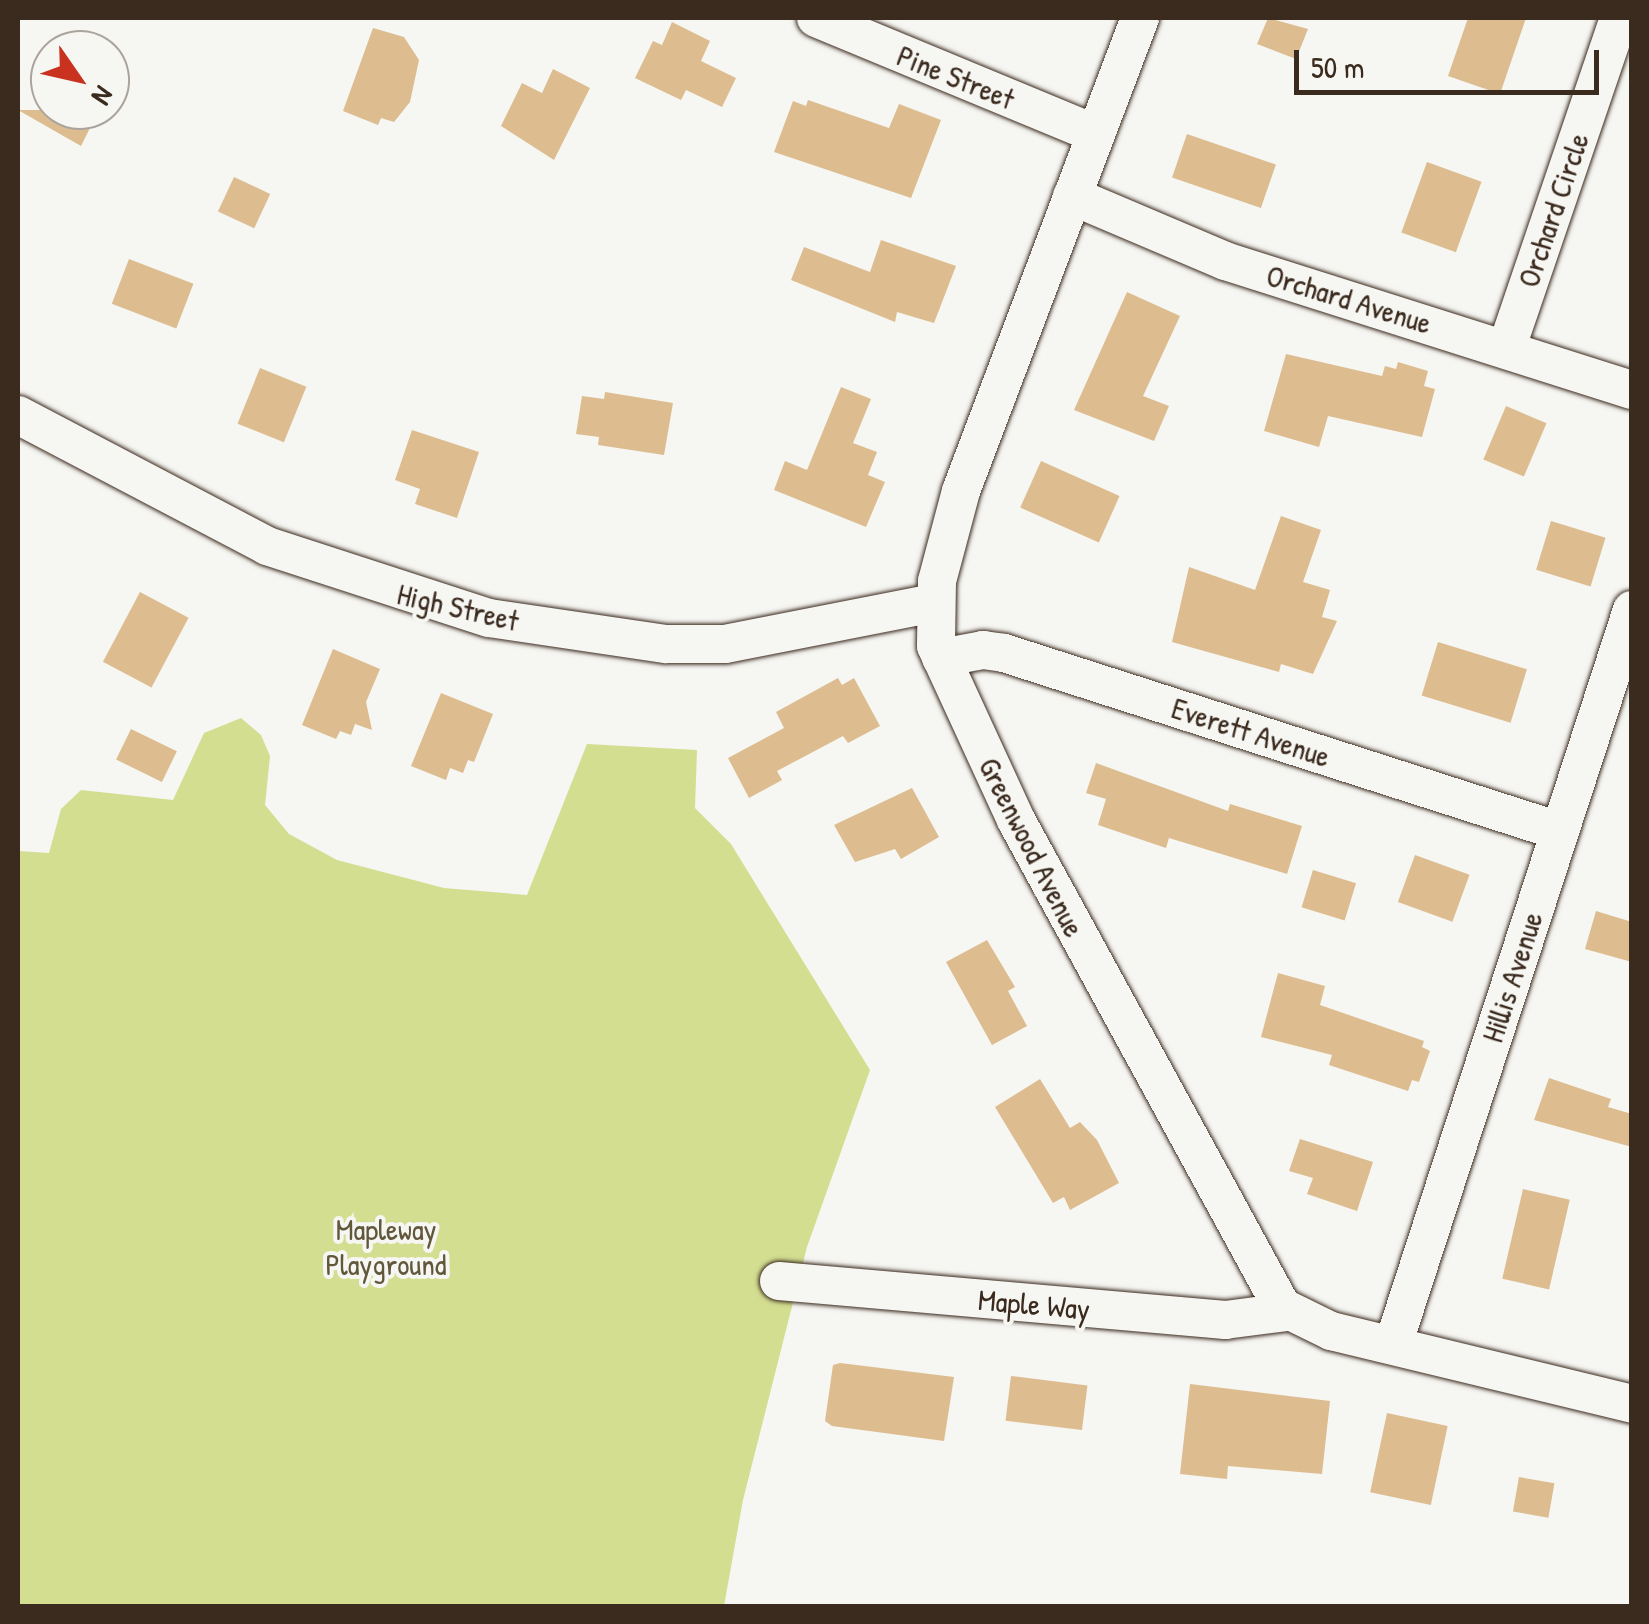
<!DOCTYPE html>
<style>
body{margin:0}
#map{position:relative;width:1649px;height:1624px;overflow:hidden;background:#f6f6f2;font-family:"Patrick Hand",sans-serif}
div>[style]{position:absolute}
.green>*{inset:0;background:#d3de91}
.building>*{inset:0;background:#ddbd90;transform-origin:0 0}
.roads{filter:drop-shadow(0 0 2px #3b2a1e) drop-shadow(0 0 2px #3b2a1e)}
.street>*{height:38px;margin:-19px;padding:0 19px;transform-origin:19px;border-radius:19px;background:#f6f6f2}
span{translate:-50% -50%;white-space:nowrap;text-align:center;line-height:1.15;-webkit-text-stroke:8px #f6f6f2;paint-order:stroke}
.street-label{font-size:30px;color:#3b2a1e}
.park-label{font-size:30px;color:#61573b}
.frame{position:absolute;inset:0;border:20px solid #3b2a1e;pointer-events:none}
.north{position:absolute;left:30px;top:30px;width:100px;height:100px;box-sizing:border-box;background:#f6f6f2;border:2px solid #aba49d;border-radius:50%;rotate:124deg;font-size:28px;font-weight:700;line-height:40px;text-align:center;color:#3b2a1e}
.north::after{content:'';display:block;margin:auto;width:35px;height:45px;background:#c8321e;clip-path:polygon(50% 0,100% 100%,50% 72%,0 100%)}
.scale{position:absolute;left:1294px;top:50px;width:305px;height:45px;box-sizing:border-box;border:5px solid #3b2a1e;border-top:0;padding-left:12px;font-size:30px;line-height:35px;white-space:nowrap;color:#3b2a1e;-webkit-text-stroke:8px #f6f6f2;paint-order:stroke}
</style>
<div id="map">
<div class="green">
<div style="clip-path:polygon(241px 718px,261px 735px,270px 756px,265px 805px,289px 834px,337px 860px,444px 888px,527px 895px,587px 744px,697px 750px,695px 808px,731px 844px,870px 1070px,807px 1247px,743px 1500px,724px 1606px,18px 1606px,18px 851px,49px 853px,61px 809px,81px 790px,173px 800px,204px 733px)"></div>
</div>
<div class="building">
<div style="clip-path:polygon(1268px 18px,1308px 29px,1296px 59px,1257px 44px)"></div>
<div style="clip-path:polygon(1468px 18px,1526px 18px,1500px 94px,1448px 76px)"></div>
<div style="clip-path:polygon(672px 22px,710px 41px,701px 61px,736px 78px,722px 107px,686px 90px,681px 100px,635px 78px,653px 41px,662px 45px)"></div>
<div style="clip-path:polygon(373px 28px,404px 37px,419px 60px,410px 102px,394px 122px,381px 118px,378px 125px,343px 111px)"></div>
<div style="clip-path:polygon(553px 69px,590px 88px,554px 160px,501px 126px,522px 83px,542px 93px)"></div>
<div style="clip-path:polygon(808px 100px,889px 128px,899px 104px,941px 120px,911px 198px,774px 152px,793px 101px,806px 106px)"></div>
<div style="clip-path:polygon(18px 110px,99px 110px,81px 146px)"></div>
<div style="left:1187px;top:134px;width:94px;height:46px;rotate:19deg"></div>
<div style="left:1427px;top:162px;width:58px;height:75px;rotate:20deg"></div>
<div style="left:234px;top:177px;width:40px;height:38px;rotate:25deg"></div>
<div style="clip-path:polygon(881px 240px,956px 266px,934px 323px,897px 312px,895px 322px,791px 280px,804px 247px,870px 272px)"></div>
<div style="left:129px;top:259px;width:69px;height:48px;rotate:21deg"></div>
<div style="clip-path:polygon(1127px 292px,1180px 316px,1143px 396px,1169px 406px,1154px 441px,1074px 410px)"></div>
<div style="clip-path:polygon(1286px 354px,1382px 376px,1385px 366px,1396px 369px,1398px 362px,1428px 371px,1424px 386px,1435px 389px,1422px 437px,1328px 416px,1319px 447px,1264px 431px)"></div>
<div style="left:260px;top:368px;width:50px;height:60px;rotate:22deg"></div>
<div style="clip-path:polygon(841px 387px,871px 399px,853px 443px,877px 452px,868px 475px,885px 482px,866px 527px,774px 490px,785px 461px,807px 470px)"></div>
<div style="clip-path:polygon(605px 392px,673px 403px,664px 455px,598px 445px,599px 437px,576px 434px,582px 396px,604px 399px)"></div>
<div style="left:1506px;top:406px;width:44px;height:58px;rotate:23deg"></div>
<div style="clip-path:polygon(412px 430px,479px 452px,457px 518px,415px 504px,420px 489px,395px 480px)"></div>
<div style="left:1041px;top:461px;width:86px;height:51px;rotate:24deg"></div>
<div style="clip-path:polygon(1281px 516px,1321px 530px,1303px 582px,1330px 590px,1322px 617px,1337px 621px,1313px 674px,1281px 664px,1279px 672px,1172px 642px,1189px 567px,1255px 590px)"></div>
<div style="left:1551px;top:521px;width:57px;height:51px;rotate:17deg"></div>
<div style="left:140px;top:592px;width:55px;height:79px;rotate:28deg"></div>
<div style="left:1438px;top:642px;width:93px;height:56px;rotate:17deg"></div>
<div style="clip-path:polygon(333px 649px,380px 669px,366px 702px,372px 730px,355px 724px,351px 735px,340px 731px,336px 739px,302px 725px)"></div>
<div style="clip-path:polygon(838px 678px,842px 685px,854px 678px,880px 726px,848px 743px,843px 736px,777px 771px,782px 780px,749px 798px,728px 758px,784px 728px,776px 712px)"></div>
<div style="clip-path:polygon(441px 693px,493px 714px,474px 762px,468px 760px,463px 773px,450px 768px,446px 780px,411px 766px)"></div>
<div style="left:131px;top:729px;width:51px;height:34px;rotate:26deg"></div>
<div style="clip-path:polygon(1096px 763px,1228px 811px,1230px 804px,1302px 826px,1287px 874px,1169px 838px,1166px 848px,1098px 825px,1106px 799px,1086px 793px)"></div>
<div style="clip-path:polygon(912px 788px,939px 837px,901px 859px,895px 849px,855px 862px,834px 825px)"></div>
<div style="left:1415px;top:855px;width:58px;height:50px;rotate:20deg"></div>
<div style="left:1313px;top:870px;width:45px;height:39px;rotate:17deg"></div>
<div style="clip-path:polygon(1596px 911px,1632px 922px,1632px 962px,1585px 949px)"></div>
<div style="clip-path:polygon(987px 940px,1015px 987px,1008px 991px,1027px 1026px,992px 1045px,946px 962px)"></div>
<div style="clip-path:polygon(1278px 973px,1325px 986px,1320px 1005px,1424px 1041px,1422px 1047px,1430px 1051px,1419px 1082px,1412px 1080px,1408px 1091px,1329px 1065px,1332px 1055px,1261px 1037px)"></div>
<div style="clip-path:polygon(1549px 1078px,1611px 1099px,1608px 1107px,1632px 1114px,1632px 1147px,1534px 1120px)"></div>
<div style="clip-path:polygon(1040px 1079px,1070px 1128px,1080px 1122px,1097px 1140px,1119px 1183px,1070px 1210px,1064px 1197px,1053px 1203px,995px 1107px)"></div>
<div style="clip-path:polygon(1300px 1139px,1373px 1162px,1357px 1211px,1307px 1194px,1313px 1178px,1289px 1171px)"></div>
<div style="left:1523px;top:1189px;width:48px;height:92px;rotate:13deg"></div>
<div style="clip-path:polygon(840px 1363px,954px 1377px,944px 1441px,832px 1426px,825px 1421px,833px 1365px)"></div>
<div style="left:1011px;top:1376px;width:77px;height:45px;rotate:7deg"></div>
<div style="clip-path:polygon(1190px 1384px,1330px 1401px,1322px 1474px,1228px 1466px,1227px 1479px,1180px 1474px)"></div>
<div style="left:1387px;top:1413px;width:62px;height:81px;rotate:12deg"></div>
<div style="left:1519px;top:1477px;width:36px;height:35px;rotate:10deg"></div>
</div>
<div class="roads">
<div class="street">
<div style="left:816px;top:18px;width:303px;rotate:22.5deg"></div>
<div style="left:1140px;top:18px;width:506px;rotate:110.73deg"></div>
<div style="left:961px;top:491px;width:93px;rotate:104.9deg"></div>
<div style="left:937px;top:581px;width:65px;rotate:90.9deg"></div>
<div style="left:936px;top:646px;width:192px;rotate:65.3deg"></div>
<div style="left:1016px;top:820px;width:555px;rotate:61.36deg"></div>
<div style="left:1282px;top:1307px;width:55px;rotate:26.1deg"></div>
<div style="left:1331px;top:1331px;width:310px;rotate:13.6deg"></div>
<div style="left:1072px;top:196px;width:166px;rotate:23deg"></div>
<div style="left:1225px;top:261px;width:427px;rotate:17.6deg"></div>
<div style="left:1507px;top:347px;width:348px;rotate:-71.2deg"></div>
<div style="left:18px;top:415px;width:281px;rotate:27.7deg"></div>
<div style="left:267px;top:546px;width:233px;rotate:18deg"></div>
<div style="left:489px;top:618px;width:179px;rotate:8.4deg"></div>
<div style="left:666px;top:644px;width:59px"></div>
<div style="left:725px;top:644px;width:213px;rotate:-11.1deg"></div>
<div style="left:941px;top:658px;width:43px;rotate:-10.8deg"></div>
<div style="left:983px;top:650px;width:21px;rotate:8deg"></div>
<div style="left:1004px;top:653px;width:583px;rotate:17.78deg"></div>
<div style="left:779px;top:1281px;width:448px;rotate:5deg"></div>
<div style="left:1225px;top:1320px;width:63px;rotate:-7.4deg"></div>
<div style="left:1393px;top:1345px;width:773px;rotate:-71.99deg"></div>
</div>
</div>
<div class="street-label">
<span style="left:956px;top:77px;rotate:22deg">Pine Street</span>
<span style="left:1553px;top:210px;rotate:-71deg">Orchard Circle</span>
<span style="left:1349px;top:299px;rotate:17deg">Orchard Avenue</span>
<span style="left:458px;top:607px;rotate:13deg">High Street</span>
<span style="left:1251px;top:732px;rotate:18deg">Everett Avenue</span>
<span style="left:1032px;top:847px;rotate:63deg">Greenwood Avenue</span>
<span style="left:1512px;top:977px;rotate:-72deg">Hillis Avenue</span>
<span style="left:1034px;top:1304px;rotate:5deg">Maple Way</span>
</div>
<div class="park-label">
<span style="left:386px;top:1246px">Mapleway<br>Playground</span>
</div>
<div class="frame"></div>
<div class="north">N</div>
<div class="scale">50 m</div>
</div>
